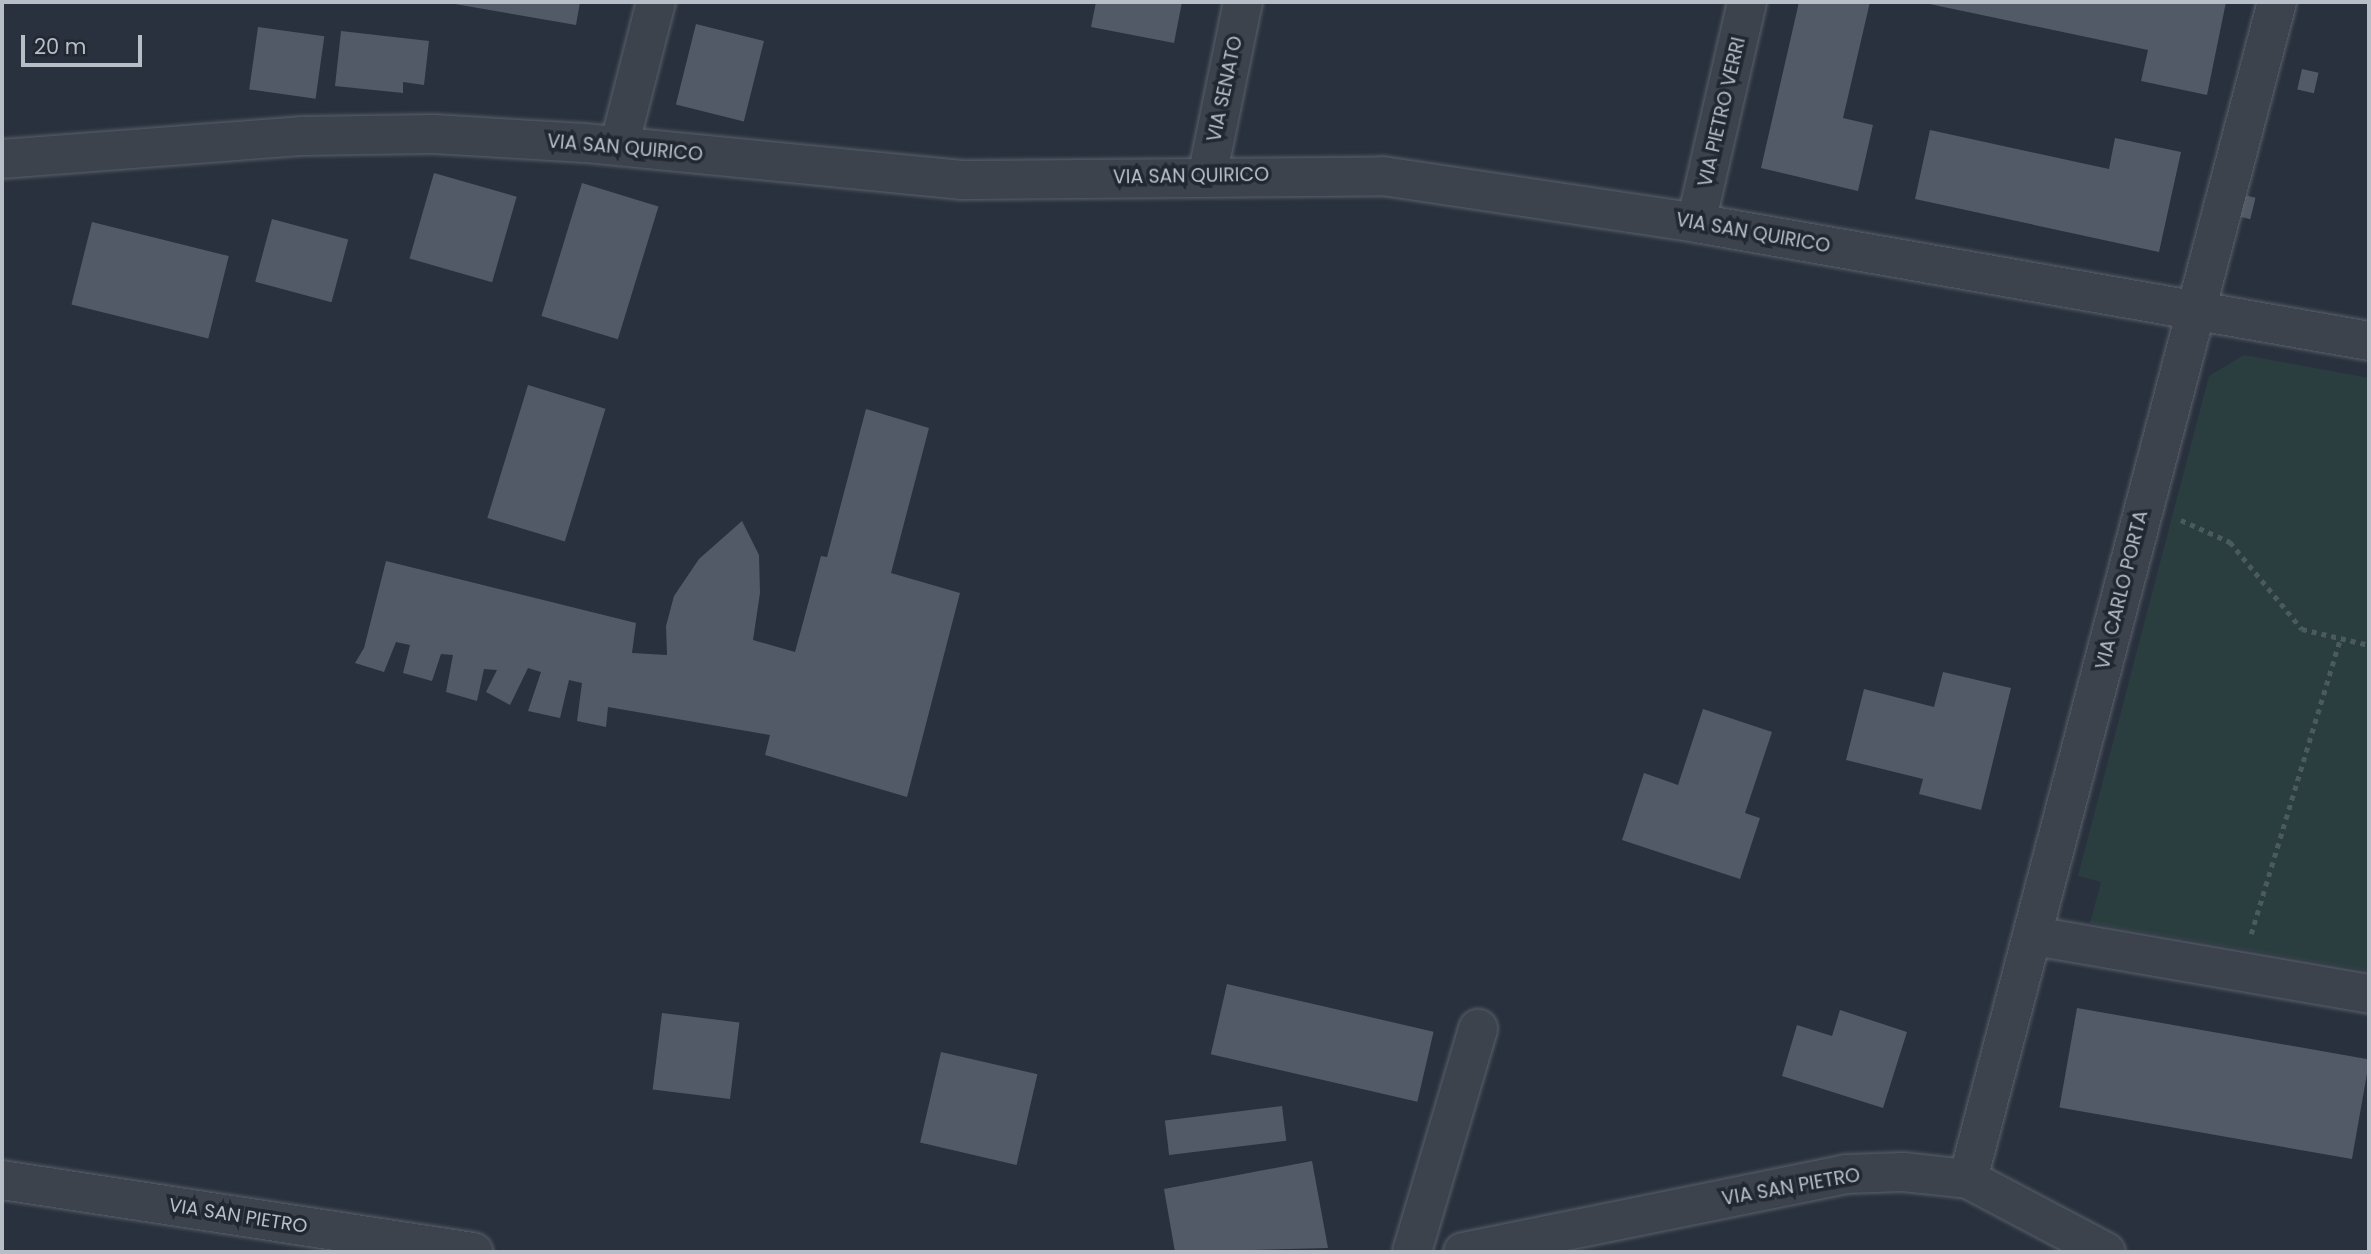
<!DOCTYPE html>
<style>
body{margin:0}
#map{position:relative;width:2371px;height:1254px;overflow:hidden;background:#28313d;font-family:Poppins,sans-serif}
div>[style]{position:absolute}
.green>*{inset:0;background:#2b3e3f}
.building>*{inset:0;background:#525a67;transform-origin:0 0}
.path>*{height:4.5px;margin-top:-2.25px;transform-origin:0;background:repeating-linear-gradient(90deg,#4a5a5d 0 5px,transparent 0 10px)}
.roads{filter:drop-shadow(0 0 2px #5a616b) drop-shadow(0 0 2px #5a616b)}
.minor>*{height:38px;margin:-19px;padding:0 19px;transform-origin:19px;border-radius:19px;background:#3c434d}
span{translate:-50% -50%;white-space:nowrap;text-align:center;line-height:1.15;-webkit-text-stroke:7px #212832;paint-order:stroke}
.street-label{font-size:19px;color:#b8bec8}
.frame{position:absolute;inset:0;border:4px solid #b8bec8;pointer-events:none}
.scale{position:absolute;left:21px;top:35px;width:121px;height:32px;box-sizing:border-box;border:4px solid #b8bec8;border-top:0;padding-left:9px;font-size:21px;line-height:24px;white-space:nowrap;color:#b8bec8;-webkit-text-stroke:5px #212832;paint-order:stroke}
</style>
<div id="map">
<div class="green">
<div style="clip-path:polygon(2244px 355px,2369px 378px,2369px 971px,2090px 923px,2101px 882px,2078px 876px,2209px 376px)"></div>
</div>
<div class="building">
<div style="clip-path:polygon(443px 2px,580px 2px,576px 25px)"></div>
<div style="clip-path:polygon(1096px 2px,1182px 2px,1174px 43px,1091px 27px)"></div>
<div style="clip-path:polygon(1799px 2px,1870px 2px,1843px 118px,1873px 125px,1858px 191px,1761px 168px)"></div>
<div style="clip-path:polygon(1920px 2px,2226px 2px,2207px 95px,2141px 81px,2148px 50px)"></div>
<div style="left:696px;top:24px;width:70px;height:83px;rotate:14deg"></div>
<div style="left:258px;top:27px;width:67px;height:63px;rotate:8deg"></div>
<div style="clip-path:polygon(341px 31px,429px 41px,424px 85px,403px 82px,403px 93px,335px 86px)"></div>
<div style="left:2302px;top:69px;width:17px;height:21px;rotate:13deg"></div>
<div style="clip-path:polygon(1930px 130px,2109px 169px,2115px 138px,2181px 152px,2159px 252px,1915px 199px)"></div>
<div style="left:434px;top:173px;width:86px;height:89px;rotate:16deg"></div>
<div style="left:582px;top:183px;width:80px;height:139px;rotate:17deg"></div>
<div style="left:2240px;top:194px;width:16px;height:22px;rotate:14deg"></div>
<div style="left:272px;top:219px;width:79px;height:65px;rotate:15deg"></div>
<div style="left:92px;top:222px;width:141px;height:85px;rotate:14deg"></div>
<div style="left:528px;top:385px;width:81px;height:139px;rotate:17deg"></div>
<div style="clip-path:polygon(866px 409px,929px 428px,891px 573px,960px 593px,907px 797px,765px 755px,770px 735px,608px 707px,606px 727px,577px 721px,582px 683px,569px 680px,560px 718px,528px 711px,541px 672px,528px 668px,510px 705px,486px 692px,497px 670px,484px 669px,477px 701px,446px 692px,453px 655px,441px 654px,432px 681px,403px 673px,410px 645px,396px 642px,384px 672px,355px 663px,364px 648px,386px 561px,636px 623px,632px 653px,667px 655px,666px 626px,674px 596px,699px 559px,742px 521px,759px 555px,760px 593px,753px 640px,795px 652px,821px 556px,827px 557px)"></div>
<div style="clip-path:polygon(1943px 672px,2011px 688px,1981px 810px,1919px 794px,1923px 779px,1846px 760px,1864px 689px,1934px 707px)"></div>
<div style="clip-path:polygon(1703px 709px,1772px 732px,1745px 813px,1760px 818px,1740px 879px,1622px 840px,1644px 773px,1678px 785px)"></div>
<div style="left:1227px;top:984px;width:212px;height:72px;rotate:13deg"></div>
<div style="left:2077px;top:1008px;width:297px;height:101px;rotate:10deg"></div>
<div style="clip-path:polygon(1840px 1010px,1907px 1032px,1883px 1108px,1782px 1076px,1797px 1025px,1832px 1036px)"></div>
<div style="left:662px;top:1013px;width:78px;height:77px;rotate:7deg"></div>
<div style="left:941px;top:1052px;width:99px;height:93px;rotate:13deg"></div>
<div style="left:1282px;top:1106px;width:35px;height:118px;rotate:83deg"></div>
<div style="clip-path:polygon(1312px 1161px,1328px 1248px,1175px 1252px,1164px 1189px)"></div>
</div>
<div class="path">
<div style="left:2181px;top:520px;width:54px;rotate:24.2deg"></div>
<div style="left:2230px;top:542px;width:113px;rotate:50.4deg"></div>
<div style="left:2302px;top:629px;width:69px;rotate:13.4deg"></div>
<div style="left:2251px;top:934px;width:307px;rotate:-73.2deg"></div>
</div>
<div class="roads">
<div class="minor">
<div style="left:619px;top:146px;width:149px;rotate:-75.6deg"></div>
<div style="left:2px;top:159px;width:302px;rotate:-4.4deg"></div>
<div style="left:303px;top:136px;width:130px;rotate:-0.9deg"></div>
<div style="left:433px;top:134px;width:152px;rotate:3.4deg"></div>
<div style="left:585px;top:143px;width:378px;rotate:5.6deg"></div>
<div style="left:961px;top:180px;width:422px;rotate:-0.5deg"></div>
<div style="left:1383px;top:176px;width:317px;rotate:8.5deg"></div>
<div style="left:1696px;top:223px;width:683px;rotate:9.94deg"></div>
<div style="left:1207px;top:177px;width:179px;rotate:-78.4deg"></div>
<div style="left:1696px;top:223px;width:227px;rotate:-77deg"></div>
<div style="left:2034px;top:936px;width:340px;rotate:9.8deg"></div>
<div style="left:1968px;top:1179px;width:1217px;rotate:-75.29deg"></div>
<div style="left:2px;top:1180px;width:477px;rotate:8.7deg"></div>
<div style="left:1412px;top:1252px;width:233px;rotate:-73.5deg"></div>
<div style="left:1463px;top:1252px;width:391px;rotate:-11.5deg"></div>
<div style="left:1846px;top:1174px;width:57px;rotate:-2deg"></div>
<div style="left:1903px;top:1172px;width:65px;rotate:6.1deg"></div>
<div style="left:1968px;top:1179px;width:156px;rotate:27.9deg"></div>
</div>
</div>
<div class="street-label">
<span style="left:1225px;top:89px;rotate:-78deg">VIA SENATO</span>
<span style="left:1722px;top:112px;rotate:-77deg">VIA PIETRO VERRI</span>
<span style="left:625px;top:148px;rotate:5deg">VIA SAN QUIRICO</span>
<span style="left:1191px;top:176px;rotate:-1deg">VIA SAN QUIRICO</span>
<span style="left:1753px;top:233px;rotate:10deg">VIA SAN QUIRICO</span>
<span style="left:2122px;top:590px;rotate:-76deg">VIA CARLO PORTA</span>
<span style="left:1791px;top:1187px;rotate:-10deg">VIA SAN PIETRO</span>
<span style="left:238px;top:1216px;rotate:9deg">VIA SAN PIETRO</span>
</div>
<div class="frame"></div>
<div class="scale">20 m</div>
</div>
